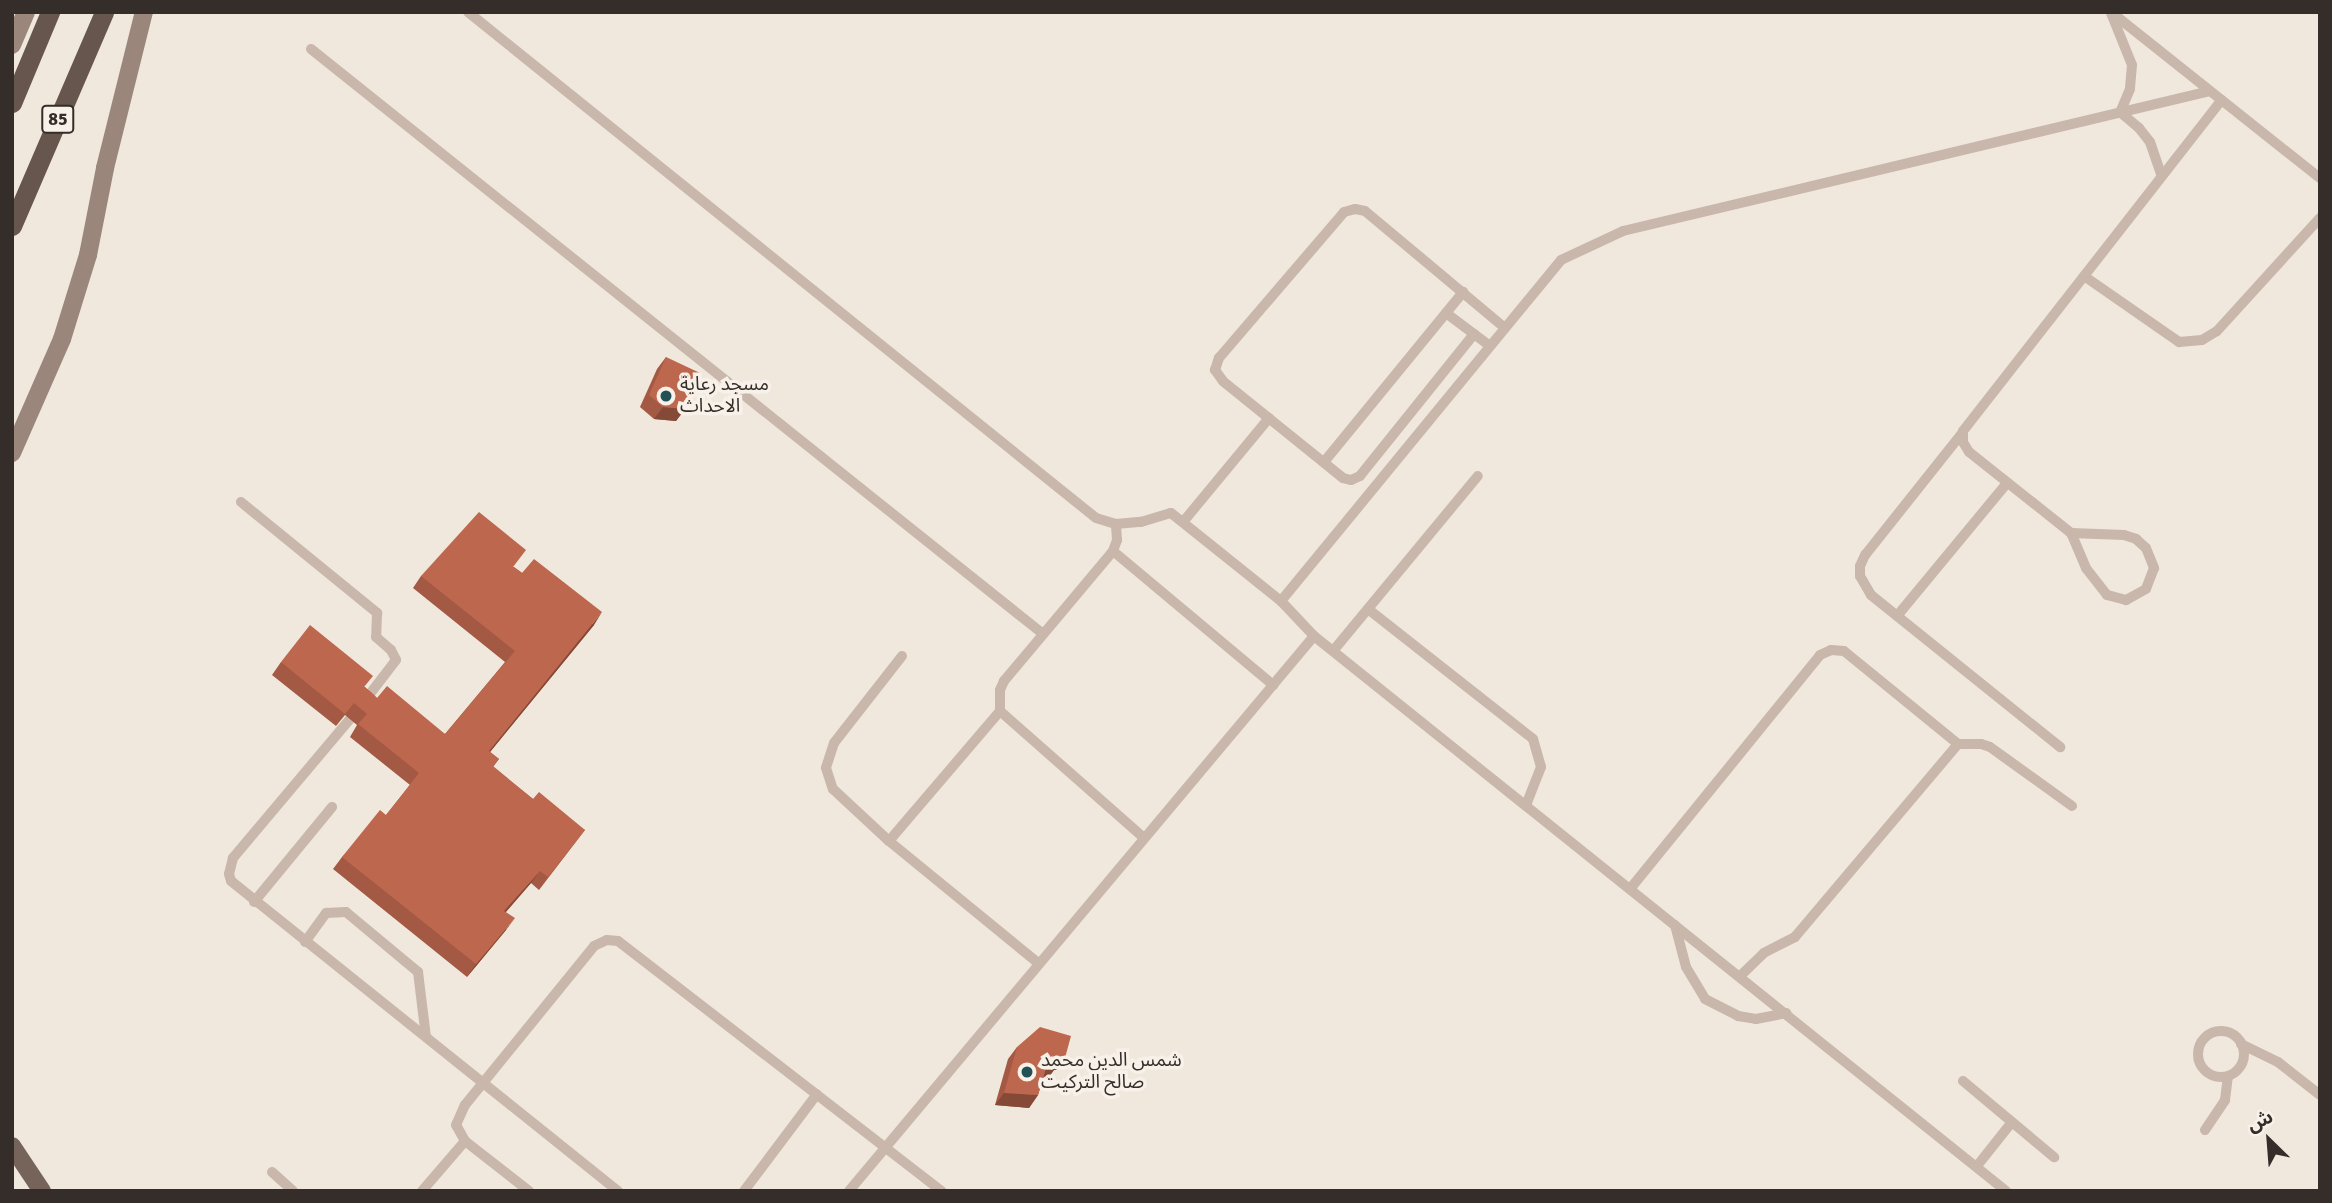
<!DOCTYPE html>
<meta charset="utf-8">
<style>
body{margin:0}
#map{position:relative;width:2332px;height:1203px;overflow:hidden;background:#f0e7dd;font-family:Signika,"Noto Sans Arabic",sans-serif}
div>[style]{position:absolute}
.service>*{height:10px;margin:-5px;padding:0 5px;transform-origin:5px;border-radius:5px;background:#c8b7aa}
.service>.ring{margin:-5px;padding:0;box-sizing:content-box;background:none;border:10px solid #c8b7aa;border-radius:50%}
.secondary>*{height:18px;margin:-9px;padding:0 9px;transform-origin:9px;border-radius:9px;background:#9b867b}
.primary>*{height:18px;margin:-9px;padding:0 9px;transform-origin:9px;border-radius:9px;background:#76645b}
.trunk>*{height:19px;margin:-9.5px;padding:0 9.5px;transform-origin:9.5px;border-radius:9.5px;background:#66564e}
.wall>*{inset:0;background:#a35943}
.shaded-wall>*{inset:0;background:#844937}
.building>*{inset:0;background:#bd684e}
.dots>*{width:19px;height:19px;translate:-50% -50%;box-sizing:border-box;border:4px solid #f8f1e9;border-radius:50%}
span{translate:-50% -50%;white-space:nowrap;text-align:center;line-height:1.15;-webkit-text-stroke:7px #f8f1e9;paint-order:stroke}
.shield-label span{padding:2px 5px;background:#f8f1e9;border:2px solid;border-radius:5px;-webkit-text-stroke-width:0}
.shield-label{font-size:18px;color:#352d29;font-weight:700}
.poi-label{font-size:19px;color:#352d29}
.left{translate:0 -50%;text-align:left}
.frame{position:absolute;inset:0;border:14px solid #352d29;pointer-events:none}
.north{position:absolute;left:2234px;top:1105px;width:70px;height:70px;-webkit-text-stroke:5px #f8f1e9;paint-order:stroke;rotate:335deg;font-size:19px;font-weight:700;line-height:28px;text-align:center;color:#352d29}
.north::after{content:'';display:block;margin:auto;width:24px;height:32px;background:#352d29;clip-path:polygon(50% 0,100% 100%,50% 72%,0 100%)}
</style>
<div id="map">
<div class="service">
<div style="left:468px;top:12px;width:806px;rotate:38.86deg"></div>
<div style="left:1096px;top:518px;width:21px;rotate:17deg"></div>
<div style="left:1116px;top:524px;width:25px;rotate:-5deg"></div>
<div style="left:1141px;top:522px;width:31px;rotate:-17deg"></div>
<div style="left:1171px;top:513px;width:141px;rotate:38.7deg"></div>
<div style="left:1281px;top:601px;width:48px;rotate:46.7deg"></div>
<div style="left:1314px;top:636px;width:887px;rotate:38.73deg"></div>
<div style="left:2111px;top:12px;width:267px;rotate:38.5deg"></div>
<div style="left:2111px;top:13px;width:56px;rotate:68deg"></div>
<div style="left:2132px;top:65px;width:24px;rotate:95deg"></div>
<div style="left:2130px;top:89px;width:25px;rotate:113deg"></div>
<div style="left:2120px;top:112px;width:25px;rotate:40deg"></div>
<div style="left:2139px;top:128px;width:18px;rotate:52deg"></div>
<div style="left:2150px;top:142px;width:36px;rotate:71deg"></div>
<div style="left:311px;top:49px;width:937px;rotate:38.63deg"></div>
<div style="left:2084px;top:276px;width:116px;rotate:34.8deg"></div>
<div style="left:2179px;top:342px;width:23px;rotate:-5deg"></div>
<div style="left:2202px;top:340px;width:17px;rotate:-31deg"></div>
<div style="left:2217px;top:331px;width:153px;rotate:-47.7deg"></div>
<div style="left:1446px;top:313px;width:55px;rotate:36.9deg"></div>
<div style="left:1474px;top:334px;width:182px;rotate:128.8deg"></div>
<div style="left:1360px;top:476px;width:10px;rotate:156deg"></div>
<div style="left:1351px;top:480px;width:8px;rotate:-166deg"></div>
<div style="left:1343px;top:478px;width:154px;rotate:-141.1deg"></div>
<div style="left:1223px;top:381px;width:14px;rotate:-126deg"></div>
<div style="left:1215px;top:370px;width:13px;rotate:-72deg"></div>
<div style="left:1219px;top:358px;width:192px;rotate:-49.4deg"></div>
<div style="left:1344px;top:212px;width:11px;rotate:-15deg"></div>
<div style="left:1355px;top:209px;width:10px;rotate:11deg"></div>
<div style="left:1365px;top:211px;width:182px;rotate:39.9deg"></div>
<div style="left:1963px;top:432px;width:157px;rotate:128.5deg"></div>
<div style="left:1865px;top:555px;width:12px;rotate:114deg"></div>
<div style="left:1860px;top:566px;width:10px;rotate:90deg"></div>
<div style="left:1860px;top:576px;width:22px;rotate:60deg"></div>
<div style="left:1871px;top:595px;width:243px;rotate:38.8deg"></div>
<div style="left:1324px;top:462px;width:220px;rotate:-50.7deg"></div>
<div style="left:241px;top:502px;width:176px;rotate:39.2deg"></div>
<div style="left:377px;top:613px;width:24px;rotate:92deg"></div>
<div style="left:376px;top:637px;width:20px;rotate:41deg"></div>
<div style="left:391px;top:650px;width:11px;rotate:63deg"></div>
<div style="left:396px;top:660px;width:54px;rotate:127.5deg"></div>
<div style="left:1183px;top:522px;width:135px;rotate:-50.4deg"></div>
<div style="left:2071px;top:533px;width:53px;rotate:2.2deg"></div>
<div style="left:2124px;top:535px;width:13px;rotate:18deg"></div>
<div style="left:2136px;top:539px;width:13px;rotate:42deg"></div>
<div style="left:2146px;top:548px;width:22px;rotate:68deg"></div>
<div style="left:2154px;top:568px;width:22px;rotate:111deg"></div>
<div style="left:2146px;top:589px;width:23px;rotate:151deg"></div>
<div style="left:2126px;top:600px;width:20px;rotate:-165deg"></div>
<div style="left:2107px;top:595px;width:34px;rotate:-128deg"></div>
<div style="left:2086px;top:568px;width:38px;rotate:-113deg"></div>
<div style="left:2071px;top:533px;width:130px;rotate:-141.5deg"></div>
<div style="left:1969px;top:452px;width:12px;rotate:-121deg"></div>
<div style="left:1963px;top:442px;width:11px;rotate:-90deg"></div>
<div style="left:1963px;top:431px;width:420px;rotate:-52deg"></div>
<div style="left:1113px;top:551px;width:209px;rotate:39.9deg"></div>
<div style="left:1281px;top:601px;width:441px;rotate:-50.6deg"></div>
<div style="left:1561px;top:260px;width:68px;rotate:-25.1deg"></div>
<div style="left:1623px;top:231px;width:603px;rotate:-13.41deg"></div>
<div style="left:1368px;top:609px;width:210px;rotate:38.2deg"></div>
<div style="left:1533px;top:739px;width:29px;rotate:74deg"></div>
<div style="left:1541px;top:767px;width:41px;rotate:111.5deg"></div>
<div style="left:1897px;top:616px;width:173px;rotate:-50.4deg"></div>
<div style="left:1333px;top:651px;width:227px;rotate:-50.4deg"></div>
<div style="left:902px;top:656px;width:110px;rotate:128deg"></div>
<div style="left:834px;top:743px;width:26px;rotate:108deg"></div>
<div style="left:826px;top:768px;width:22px;rotate:72deg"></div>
<div style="left:833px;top:789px;width:76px;rotate:42.9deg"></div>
<div style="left:889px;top:841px;width:193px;rotate:39.3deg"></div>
<div style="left:1000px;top:711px;width:192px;rotate:41.4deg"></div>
<div style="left:350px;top:719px;width:182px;rotate:130.1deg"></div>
<div style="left:233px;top:858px;width:16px;rotate:104deg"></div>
<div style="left:229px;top:874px;width:7px;rotate:74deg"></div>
<div style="left:231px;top:881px;width:496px;rotate:38.7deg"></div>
<div style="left:1958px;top:744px;width:23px"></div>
<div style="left:1981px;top:744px;width:9px;rotate:18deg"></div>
<div style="left:1990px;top:747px;width:101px;rotate:35.7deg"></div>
<div style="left:889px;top:841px;width:171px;rotate:-49.5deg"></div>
<div style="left:1000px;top:711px;width:21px;rotate:-90deg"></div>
<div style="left:1000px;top:690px;width:10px;rotate:-66deg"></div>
<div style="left:1004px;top:681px;width:170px;rotate:-50deg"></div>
<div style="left:1113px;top:551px;width:12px;rotate:-70deg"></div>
<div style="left:1117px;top:540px;width:16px;rotate:-94deg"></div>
<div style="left:1630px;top:889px;width:301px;rotate:-50.9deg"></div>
<div style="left:1820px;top:655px;width:12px;rotate:-24deg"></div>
<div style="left:1831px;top:650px;width:13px;rotate:4deg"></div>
<div style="left:1844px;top:651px;width:147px;rotate:39.2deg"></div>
<div style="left:1958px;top:744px;width:253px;rotate:130.2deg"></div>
<div style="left:1795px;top:937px;width:35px;rotate:153deg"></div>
<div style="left:1764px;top:953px;width:33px;rotate:136deg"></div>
<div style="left:254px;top:902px;width:123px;rotate:-50.6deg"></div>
<div style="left:1675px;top:925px;width:43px;rotate:75.3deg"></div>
<div style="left:1686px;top:967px;width:37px;rotate:59deg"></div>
<div style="left:1705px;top:999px;width:37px;rotate:27deg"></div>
<div style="left:1738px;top:1016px;width:18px;rotate:9deg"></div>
<div style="left:1756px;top:1019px;width:31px;rotate:-11deg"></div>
<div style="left:305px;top:942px;width:36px;rotate:-54deg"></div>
<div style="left:326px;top:913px;width:20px;rotate:-3deg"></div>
<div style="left:346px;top:912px;width:94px;rotate:39.8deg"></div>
<div style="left:418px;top:972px;width:65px;rotate:83deg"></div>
<div class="ring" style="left:2198px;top:1031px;width:36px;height:36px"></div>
<div style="left:2241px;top:1044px;width:41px;rotate:25.9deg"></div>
<div style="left:2278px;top:1062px;width:53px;rotate:38.2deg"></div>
<div style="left:1963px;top:1081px;width:119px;rotate:39.9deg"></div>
<div style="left:2205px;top:1130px;width:36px;rotate:-56deg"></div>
<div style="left:2225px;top:1100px;width:24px;rotate:-83deg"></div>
<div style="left:1977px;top:1166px;width:56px;rotate:-51.5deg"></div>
<div style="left:272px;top:1172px;width:28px;rotate:42deg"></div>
<div style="left:422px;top:1191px;width:66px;rotate:-49.3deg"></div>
<div style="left:529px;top:1191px;width:81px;rotate:-142deg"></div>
<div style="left:465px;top:1141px;width:18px;rotate:-119deg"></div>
<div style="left:456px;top:1125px;width:22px;rotate:-66deg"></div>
<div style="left:465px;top:1105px;width:205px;rotate:-50.9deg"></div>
<div style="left:594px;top:946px;width:14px;rotate:-25deg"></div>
<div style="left:607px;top:940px;width:11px;rotate:5deg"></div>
<div style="left:618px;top:941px;width:409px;rotate:37.7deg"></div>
<div style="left:744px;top:1191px;width:121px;rotate:-53deg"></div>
<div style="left:849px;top:1191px;width:724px;rotate:-50.04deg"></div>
</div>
<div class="secondary">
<div style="left:12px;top:45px;width:36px;rotate:-67deg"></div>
<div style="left:12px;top:453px;width:124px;rotate:-66.3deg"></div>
<div style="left:62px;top:339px;width:88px;rotate:-72.8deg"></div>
<div style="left:88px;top:255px;width:89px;rotate:-78.9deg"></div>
<div style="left:105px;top:168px;width:161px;rotate:-76deg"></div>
</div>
<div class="primary">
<div style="left:12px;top:1146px;width:54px;rotate:56.3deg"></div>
</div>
<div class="trunk">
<div style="left:12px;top:103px;width:99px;rotate:-67.3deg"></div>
<div style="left:12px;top:226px;width:233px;rotate:-66.7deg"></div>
</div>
<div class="wall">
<div style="clip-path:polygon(666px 357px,685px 409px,676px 421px,654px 419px,640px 407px,657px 369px)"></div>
<div style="clip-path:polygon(514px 567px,594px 625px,490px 752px,499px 759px,493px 767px,533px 799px,585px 830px,539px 890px,531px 883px,506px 912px,506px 930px,467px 977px,333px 869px,342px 857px,386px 815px,410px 785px,350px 737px,357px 725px,345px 715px,336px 726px,272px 675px,281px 662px,365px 687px,377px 698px,445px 734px,505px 662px,413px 588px,421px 576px)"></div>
<div style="clip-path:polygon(1017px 1047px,1065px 1058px,1056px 1070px,1054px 1070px,1048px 1078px,1044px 1076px,1038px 1095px,1029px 1108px,995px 1105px,1008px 1059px)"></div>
</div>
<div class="shaded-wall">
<div style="clip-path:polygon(663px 407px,685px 409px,676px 421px,654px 419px)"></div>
<div style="clip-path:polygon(602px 612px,594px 625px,481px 763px,489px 751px)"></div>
<div style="clip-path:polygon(540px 871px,531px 883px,496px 923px,504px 911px)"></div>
<div style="clip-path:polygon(515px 918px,506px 930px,467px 977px,476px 964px)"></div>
<div style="clip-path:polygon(1059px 1056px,1065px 1058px,1056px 1070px,1054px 1070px,1048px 1078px,1039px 1075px,1048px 1062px)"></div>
<div style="clip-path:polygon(1004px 1093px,1038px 1095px,1029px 1108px,995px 1105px)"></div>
</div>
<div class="building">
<div style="clip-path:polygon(666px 357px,700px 373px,685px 409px,663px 407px,649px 395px)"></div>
<div style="clip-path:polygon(479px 512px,526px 550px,513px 567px,522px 573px,534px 559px,602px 612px,489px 751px,499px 759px,493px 766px,533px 799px,539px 792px,585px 830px,548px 877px,540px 871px,504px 911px,515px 918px,476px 964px,342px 857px,380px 810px,386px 815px,419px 773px,358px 724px,367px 714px,354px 703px,345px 714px,281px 662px,310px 625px,373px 676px,364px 687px,371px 692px,377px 698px,387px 686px,445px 734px,515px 651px,421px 576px)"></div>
<div style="clip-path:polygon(1040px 1027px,1071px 1036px,1065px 1058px,1059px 1056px,1057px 1065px,1048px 1062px,1038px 1095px,1004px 1093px,1017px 1047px)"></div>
</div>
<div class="dots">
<div style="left:666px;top:396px;background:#215154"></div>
<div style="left:1027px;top:1072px;background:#215154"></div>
</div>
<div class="shield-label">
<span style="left:58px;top:119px">85</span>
</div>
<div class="poi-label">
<span class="left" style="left:680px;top:396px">مسجد رعاية<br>الاحداث</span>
<span class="left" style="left:1041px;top:1072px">شمس الدين محمد<br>صالح التركيت</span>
</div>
<div class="frame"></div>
<div class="north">ش</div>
</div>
